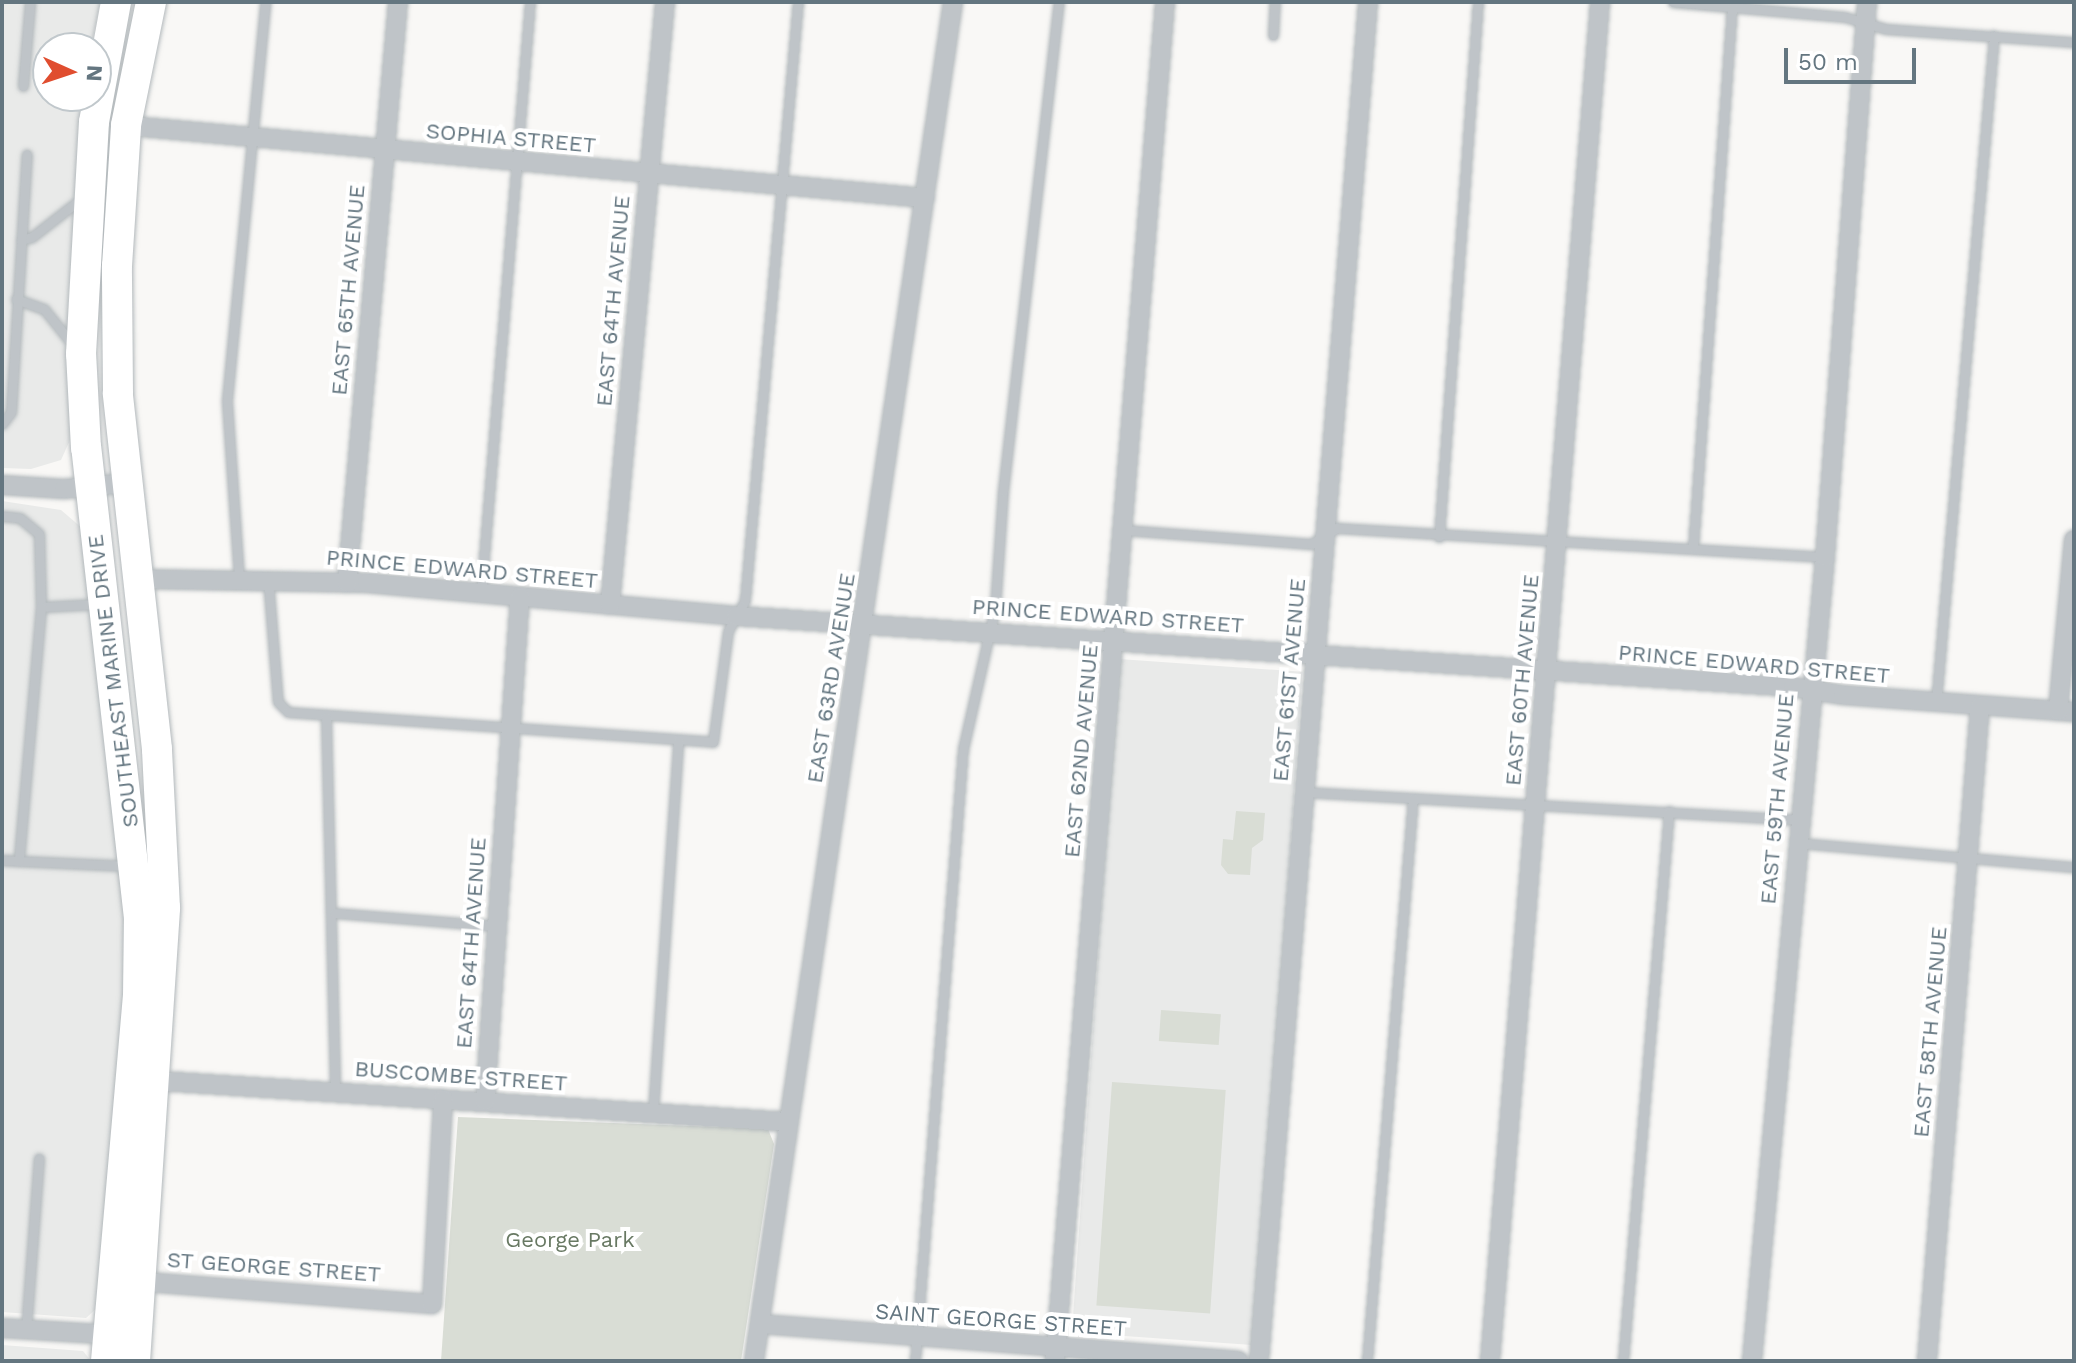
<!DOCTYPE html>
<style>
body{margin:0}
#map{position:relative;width:2076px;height:1363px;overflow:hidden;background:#f9f8f6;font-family:"Work Sans",sans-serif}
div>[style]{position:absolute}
.built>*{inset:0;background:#e9eae9;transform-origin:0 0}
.green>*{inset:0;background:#d9ddd5;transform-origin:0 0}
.roads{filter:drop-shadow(0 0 2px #b3b9bc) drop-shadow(0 0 2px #b3b9bc)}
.lane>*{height:9px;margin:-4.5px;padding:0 4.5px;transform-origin:4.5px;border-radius:4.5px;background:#bfc4c8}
.street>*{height:18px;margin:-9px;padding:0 9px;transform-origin:9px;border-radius:9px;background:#bfc4c8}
.primary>*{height:30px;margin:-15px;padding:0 15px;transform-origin:15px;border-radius:15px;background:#fff}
span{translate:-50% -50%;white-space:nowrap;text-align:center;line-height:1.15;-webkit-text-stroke:8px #fff;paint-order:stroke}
.street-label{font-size:22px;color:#647680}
.park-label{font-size:22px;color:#687963}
.frame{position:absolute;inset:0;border:4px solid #647680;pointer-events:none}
.north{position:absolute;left:32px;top:32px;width:80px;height:80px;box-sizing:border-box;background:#fff;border:2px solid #c1c8cc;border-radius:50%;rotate:93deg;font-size:22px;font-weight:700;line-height:32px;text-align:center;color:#647680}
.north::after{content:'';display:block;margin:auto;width:28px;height:36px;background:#e04d2f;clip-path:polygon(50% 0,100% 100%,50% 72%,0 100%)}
.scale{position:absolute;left:1784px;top:48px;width:132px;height:36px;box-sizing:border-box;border:4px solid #647680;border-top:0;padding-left:10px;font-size:24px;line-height:28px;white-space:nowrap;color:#647680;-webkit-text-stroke:6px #fff;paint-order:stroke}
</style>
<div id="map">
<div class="built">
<div style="clip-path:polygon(2px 2px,100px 2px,91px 48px,48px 48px,48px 96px,83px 96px,68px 304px,70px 440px,61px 460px,31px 469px,2px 468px)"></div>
<div style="clip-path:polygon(2px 501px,61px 510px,82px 528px,125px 902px,124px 997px,97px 1308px,86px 1318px,2px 1312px)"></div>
<div style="left:1119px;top:659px;width:184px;height:675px;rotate:4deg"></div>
<div style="clip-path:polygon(2px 1345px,83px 1351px,91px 1361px,2px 1361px)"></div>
</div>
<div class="green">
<div style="clip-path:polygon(1236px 811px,1265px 813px,1263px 840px,1252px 848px,1250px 875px,1228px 874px,1221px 865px,1223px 839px,1233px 840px)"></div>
<div style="left:1161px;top:1010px;width:60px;height:31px;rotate:4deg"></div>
<div style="left:1112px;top:1082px;width:114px;height:224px;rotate:4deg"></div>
<div style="clip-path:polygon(458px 1117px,768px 1129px,774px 1144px,741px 1361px,441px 1361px)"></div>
</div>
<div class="roads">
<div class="lane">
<div style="left:1673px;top:2px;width:173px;rotate:5deg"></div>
<div style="left:1845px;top:17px;width:43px;rotate:16.3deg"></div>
<div style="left:1886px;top:29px;width:188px;rotate:4deg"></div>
<div style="left:1273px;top:35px;width:33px;rotate:-87deg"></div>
<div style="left:23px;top:86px;width:84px;rotate:-85.2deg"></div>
<div style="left:21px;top:240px;width:11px;rotate:-15deg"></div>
<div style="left:32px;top:237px;width:63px;rotate:-38deg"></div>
<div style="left:16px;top:299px;width:30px;rotate:20deg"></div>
<div style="left:44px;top:309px;width:46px;rotate:51.1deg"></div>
<div style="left:2px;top:424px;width:15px;rotate:-53deg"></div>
<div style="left:11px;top:412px;width:258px;rotate:-86.5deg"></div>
<div style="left:2px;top:516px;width:18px;rotate:6deg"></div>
<div style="left:20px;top:518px;width:25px;rotate:40deg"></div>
<div style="left:39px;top:534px;width:73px;rotate:88.4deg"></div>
<div style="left:1124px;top:530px;width:188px;rotate:4.3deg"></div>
<div style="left:1311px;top:544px;width:31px;rotate:-32deg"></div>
<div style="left:1337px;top:528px;width:489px;rotate:3.4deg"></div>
<div style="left:1439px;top:537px;width:536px;rotate:-85.83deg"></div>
<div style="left:1693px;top:548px;width:543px;rotate:-85.88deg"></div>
<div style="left:239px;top:578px;width:178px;rotate:-93.9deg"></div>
<div style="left:227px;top:400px;width:400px;rotate:-84.5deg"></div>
<div style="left:268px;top:579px;width:123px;rotate:85.4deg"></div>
<div style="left:278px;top:702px;width:14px;rotate:45deg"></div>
<div style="left:288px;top:712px;width:426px;rotate:4deg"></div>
<div style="left:713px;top:742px;width:112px;rotate:-82.3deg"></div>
<div style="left:728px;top:631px;width:35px;rotate:-61deg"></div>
<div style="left:745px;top:600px;width:600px;rotate:-84.94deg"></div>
<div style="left:481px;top:593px;width:593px;rotate:-85.26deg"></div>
<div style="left:98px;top:604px;width:57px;rotate:177deg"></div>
<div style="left:41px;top:607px;width:255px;rotate:95deg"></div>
<div style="left:19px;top:861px;width:110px;rotate:2.6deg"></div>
<div style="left:1936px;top:703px;width:670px;rotate:-85.03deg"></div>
<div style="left:326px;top:717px;width:375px;rotate:88.6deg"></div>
<div style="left:1304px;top:792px;width:496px;rotate:3.2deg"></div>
<div style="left:1798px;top:843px;width:277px;rotate:5deg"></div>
<div style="left:2px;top:860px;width:17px;rotate:3deg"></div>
<div style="left:334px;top:913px;width:162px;rotate:4.6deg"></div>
<div style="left:653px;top:1112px;width:372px;rotate:-86.1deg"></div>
<div style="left:26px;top:1330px;width:172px;rotate:-85.7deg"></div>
<div style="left:915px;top:1361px;width:614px;rotate:-85.52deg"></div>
<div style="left:963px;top:749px;width:145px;rotate:-77.2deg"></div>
<div style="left:995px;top:608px;width:117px;rotate:-86.1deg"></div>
<div style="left:1003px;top:491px;width:492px;rotate:-83.5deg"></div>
<div style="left:1367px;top:1361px;width:565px;rotate:-85.33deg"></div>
<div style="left:1623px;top:1361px;width:552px;rotate:-85.22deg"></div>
</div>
<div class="street">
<div style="left:120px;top:125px;width:808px;rotate:5.18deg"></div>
<div style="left:2px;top:485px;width:62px;rotate:3.7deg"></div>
<div style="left:64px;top:489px;width:63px;rotate:-5.4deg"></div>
<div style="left:137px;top:579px;width:230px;rotate:1deg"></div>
<div style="left:367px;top:583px;width:370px;rotate:5.1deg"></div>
<div style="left:736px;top:616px;width:1059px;rotate:3.84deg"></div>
<div style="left:1793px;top:687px;width:51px;rotate:9.1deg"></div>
<div style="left:1843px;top:695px;width:232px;rotate:4.2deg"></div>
<div style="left:347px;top:583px;width:583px;rotate:-84.98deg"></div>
<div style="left:610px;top:605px;width:606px;rotate:-84.79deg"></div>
<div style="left:2058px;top:711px;width:172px;rotate:-84.7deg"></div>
<div style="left:145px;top:1080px;width:644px;rotate:3.74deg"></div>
<div style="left:485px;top:1101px;width:505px;rotate:-86.03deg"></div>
<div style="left:132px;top:1281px;width:301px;rotate:4.4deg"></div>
<div style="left:432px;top:1304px;width:205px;rotate:-86.9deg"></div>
<div style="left:760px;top:1324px;width:480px;rotate:4.4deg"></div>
<div style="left:2px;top:1328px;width:113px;rotate:3.5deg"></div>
<div style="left:754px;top:1361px;width:1373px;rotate:-81.67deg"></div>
<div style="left:1055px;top:1361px;width:1363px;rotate:-85.37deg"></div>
<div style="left:1259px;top:1361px;width:1363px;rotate:-85.41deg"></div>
<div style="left:1490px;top:1361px;width:1363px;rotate:-85.37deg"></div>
<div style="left:1752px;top:1361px;width:807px;rotate:-84.81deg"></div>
<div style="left:1825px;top:557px;width:557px;rotate:-85.67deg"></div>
<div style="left:1927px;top:1361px;width:657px;rotate:-85.37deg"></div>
</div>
<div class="primary">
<div style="left:106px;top:1361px;width:366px;rotate:-85deg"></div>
<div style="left:138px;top:996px;width:78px;rotate:-89.3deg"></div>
<div style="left:139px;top:918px;width:473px;rotate:-96.4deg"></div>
<div style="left:86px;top:448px;width:94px;rotate:-93deg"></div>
<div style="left:81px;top:354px;width:232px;rotate:-86.8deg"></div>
<div style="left:94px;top:122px;width:122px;rotate:-79.6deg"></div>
<div style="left:135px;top:1361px;width:454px;rotate:-86.2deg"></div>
<div style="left:165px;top:908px;width:159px;rotate:-92.9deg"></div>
<div style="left:157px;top:749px;width:358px;rotate:-96.3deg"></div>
<div style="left:118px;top:393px;width:127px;rotate:-90.5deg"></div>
<div style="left:117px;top:266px;width:141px;rotate:-86.3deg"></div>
<div style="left:126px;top:125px;width:126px;rotate:-78.5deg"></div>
</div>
</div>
<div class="street-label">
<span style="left:511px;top:138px;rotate:5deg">SOPHIA STREET</span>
<span style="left:348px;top:290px;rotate:-85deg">EAST 65TH AVENUE</span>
<span style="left:613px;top:301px;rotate:-85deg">EAST 64TH AVENUE</span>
<span style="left:462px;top:569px;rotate:5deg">PRINCE EDWARD STREET</span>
<span style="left:1108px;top:616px;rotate:4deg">PRINCE EDWARD STREET</span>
<span style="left:1754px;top:664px;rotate:5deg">PRINCE EDWARD STREET</span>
<span style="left:831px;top:678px;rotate:-81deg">EAST 63RD AVENUE</span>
<span style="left:1289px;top:680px;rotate:-85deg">EAST 61ST AVENUE</span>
<span style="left:1522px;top:680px;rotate:-85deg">EAST 60TH AVENUE</span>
<span style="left:113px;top:681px;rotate:-97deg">SOUTHEAST MARINE DRIVE</span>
<span style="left:1081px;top:751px;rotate:-85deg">EAST 62ND AVENUE</span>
<span style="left:1777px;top:799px;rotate:-85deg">EAST 59TH AVENUE</span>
<span style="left:471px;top:943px;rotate:-86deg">EAST 64TH AVENUE</span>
<span style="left:1930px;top:1032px;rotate:-85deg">EAST 58TH AVENUE</span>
<span style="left:461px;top:1076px;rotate:4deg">BUSCOMBE STREET</span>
<span style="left:274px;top:1267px;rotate:4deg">ST GEORGE STREET</span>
<span style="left:1001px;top:1320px;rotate:4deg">SAINT GEORGE STREET</span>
</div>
<div class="park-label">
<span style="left:570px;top:1240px">George Park</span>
</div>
<div class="frame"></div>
<div class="north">N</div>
<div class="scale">50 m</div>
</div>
